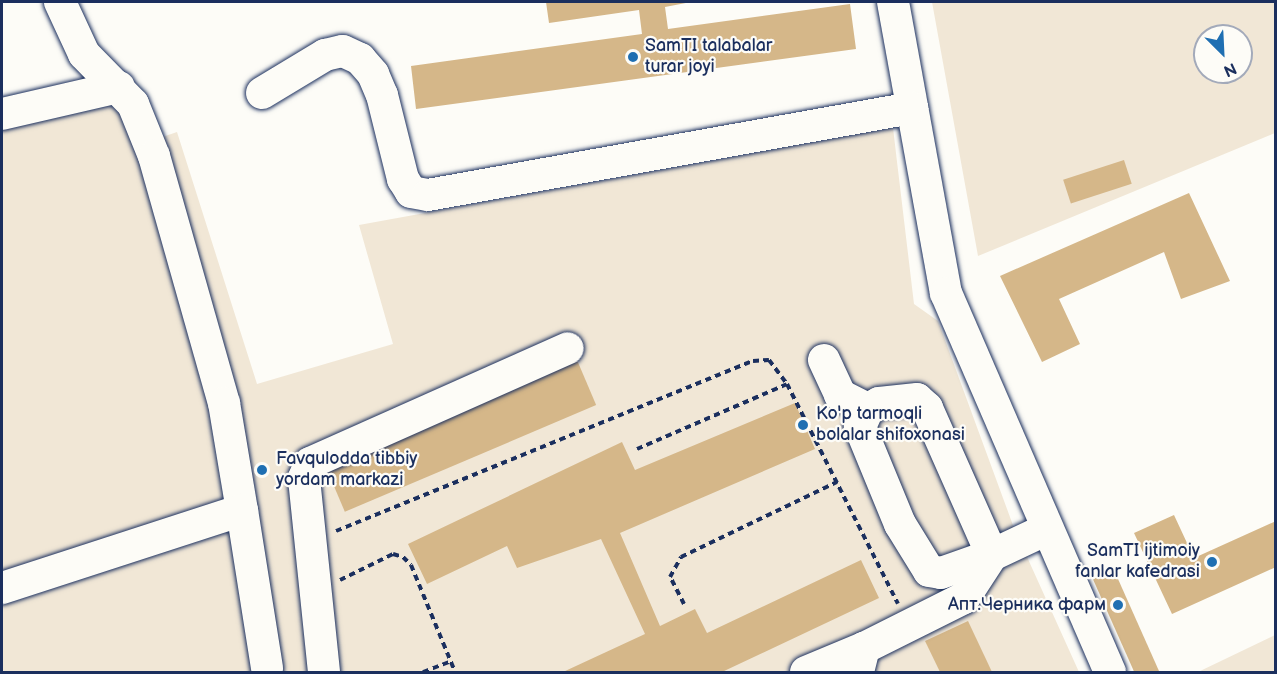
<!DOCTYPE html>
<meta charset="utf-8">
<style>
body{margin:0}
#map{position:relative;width:1277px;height:674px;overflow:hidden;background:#fdfcf7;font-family:"Balsamiq Sans",sans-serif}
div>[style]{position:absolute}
.built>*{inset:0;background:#f1e7d6}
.building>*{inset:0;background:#d5b789;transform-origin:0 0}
.path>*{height:4px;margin-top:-2px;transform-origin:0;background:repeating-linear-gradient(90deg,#1b2f5e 0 6px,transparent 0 10.5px)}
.roads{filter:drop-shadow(0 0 2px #1b2f5e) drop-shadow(0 0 2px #1b2f5e)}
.minor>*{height:32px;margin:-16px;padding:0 16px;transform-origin:16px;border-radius:16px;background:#fdfcf7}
.dots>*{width:16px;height:16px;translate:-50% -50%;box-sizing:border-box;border:3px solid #fdfcf7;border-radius:50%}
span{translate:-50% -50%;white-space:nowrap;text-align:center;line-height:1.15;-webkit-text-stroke:4.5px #fdfcf7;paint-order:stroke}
.poi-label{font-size:18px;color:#1b2f5e}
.left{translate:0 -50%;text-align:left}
.right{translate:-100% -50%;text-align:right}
.frame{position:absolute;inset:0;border:3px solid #1b2f5e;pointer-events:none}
.north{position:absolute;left:1193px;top:24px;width:60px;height:60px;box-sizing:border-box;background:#fdfcf7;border:2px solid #a3aaba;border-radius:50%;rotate:156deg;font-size:16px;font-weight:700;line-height:24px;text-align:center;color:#1b2f5e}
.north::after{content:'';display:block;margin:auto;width:21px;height:27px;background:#1f6fb2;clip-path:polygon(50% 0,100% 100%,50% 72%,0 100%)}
</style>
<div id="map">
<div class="built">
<div style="clip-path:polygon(evenodd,932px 2px,1275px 2px,1275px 133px,978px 256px,932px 2px,1205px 36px,1241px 36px,1241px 72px,1205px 72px,1205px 36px)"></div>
<div style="clip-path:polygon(121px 98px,136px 146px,177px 132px,257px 384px,393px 344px,359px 225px,893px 128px,914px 304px,938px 321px,1014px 528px,1079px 672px,2px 672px,2px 129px)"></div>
<div style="clip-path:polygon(1275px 635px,1275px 672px,1198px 672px)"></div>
</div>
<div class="building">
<div style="clip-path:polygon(546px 2px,691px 2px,665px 7px,668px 29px,850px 4px,856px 49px,416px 109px,411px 66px,642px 34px,639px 10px,549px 23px)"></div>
<div style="left:1124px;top:160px;width:25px;height:64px;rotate:72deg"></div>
<div style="clip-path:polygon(1189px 193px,1230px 281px,1181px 299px,1164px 252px,1059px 299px,1080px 344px,1042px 362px,1000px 276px)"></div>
<div style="left:577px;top:360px;width:49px;height:273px;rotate:67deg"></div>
<div style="clip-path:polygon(795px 403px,815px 449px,620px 533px,660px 626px,695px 609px,707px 633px,861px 560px,879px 598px,722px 672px,563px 672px,645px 634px,601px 539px,517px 568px,507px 546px,427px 584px,408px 544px,622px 442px,635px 470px)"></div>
<div style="clip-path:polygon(1174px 515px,1194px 558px,1276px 521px,1276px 567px,1172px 614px,1134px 533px)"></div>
<div style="left:1114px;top:570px;width:112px;height:23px;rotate:66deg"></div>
<div style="clip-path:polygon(968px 621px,992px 672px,940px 672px,925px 641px)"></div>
</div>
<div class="path">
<div style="left:637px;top:449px;width:163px;rotate:-23.4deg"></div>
<div style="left:336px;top:531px;width:450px;rotate:-22.2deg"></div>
<div style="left:753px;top:361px;width:16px;rotate:-4deg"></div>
<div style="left:769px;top:360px;width:30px;rotate:53deg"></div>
<div style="left:787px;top:384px;width:246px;rotate:63.2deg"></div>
<div style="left:340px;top:580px;width:59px;rotate:-26.1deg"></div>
<div style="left:393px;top:554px;width:10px;rotate:17deg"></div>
<div style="left:403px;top:557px;width:11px;rotate:45deg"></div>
<div style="left:411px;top:565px;width:116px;rotate:67.6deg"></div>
<div style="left:684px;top:604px;width:30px;rotate:-117deg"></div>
<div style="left:670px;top:577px;width:23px;rotate:-61deg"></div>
<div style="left:681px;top:557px;width:173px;rotate:-25.7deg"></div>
<div style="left:423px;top:672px;width:30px;rotate:-21deg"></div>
</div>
<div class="roads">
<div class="minor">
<div style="left:60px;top:2px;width:57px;rotate:65.2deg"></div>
<div style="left:84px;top:54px;width:70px;rotate:45.6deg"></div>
<div style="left:133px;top:104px;width:56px;rotate:68deg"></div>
<div style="left:154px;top:156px;width:257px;rotate:74.2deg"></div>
<div style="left:224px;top:403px;width:109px;rotate:80.5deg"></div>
<div style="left:893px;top:2px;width:296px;rotate:79.7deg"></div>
<div style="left:946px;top:293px;width:413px;rotate:66.6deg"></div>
<div style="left:262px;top:93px;width:74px;rotate:-31.1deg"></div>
<div style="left:325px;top:55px;width:18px;rotate:-13deg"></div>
<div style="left:343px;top:51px;width:19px;rotate:25deg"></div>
<div style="left:360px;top:59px;width:20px;rotate:49deg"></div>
<div style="left:373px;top:74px;width:23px;rotate:67deg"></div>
<div style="left:382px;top:95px;width:87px;rotate:76deg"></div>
<div style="left:403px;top:179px;width:15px;rotate:58deg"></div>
<div style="left:411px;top:192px;width:17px;rotate:10deg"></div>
<div style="left:428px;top:195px;width:492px;rotate:-10.2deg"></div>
<div style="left:2px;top:114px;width:120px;rotate:-13deg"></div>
<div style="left:824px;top:360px;width:38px;rotate:65deg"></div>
<div style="left:840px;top:395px;width:31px;rotate:27deg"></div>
<div style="left:2px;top:588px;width:252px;rotate:-18deg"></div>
<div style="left:242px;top:510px;width:160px;rotate:81deg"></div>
<div style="left:324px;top:672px;width:195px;rotate:-95.9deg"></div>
<div style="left:304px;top:478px;width:16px;rotate:-68deg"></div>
<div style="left:310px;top:463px;width:282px;rotate:-24deg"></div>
<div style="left:806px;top:672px;width:63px;rotate:-22.5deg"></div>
<div style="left:858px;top:672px;width:25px;rotate:-76deg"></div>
<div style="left:864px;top:648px;width:112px;rotate:-26.6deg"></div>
<div style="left:964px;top:598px;width:51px;rotate:-56.9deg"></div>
<div style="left:992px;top:555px;width:161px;rotate:-113.9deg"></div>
<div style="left:927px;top:408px;width:13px;rotate:-138deg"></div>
<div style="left:917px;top:399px;width:38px;rotate:174deg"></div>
<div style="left:879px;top:403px;width:13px;rotate:151deg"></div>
<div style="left:868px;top:409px;width:20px;rotate:114deg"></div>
<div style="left:860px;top:427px;width:105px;rotate:67.6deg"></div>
<div style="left:900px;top:524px;width:55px;rotate:58.3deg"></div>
<div style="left:929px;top:571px;width:12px;rotate:9deg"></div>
<div style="left:941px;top:573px;width:54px;rotate:-19.4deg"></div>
<div style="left:992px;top:555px;width:61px;rotate:-25.3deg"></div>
</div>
</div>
<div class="dots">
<div style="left:633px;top:57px;background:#1f6fb2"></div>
<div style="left:803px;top:425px;background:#1f6fb2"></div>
<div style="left:262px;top:470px;background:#1f6fb2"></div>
<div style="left:1212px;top:562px;background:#1f6fb2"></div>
<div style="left:1118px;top:605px;background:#1f6fb2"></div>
</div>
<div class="poi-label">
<span class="left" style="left:645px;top:57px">SamTI talabalar<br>turar joyi</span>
<span class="left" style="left:816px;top:425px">Ko'p tarmoqli<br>bolalar shifoxonasi</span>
<span class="left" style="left:276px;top:470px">Favqulodda tibbiy<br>yordam markazi</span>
<span class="right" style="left:1200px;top:562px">SamTI ijtimoiy<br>fanlar kafedrasi</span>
<span class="right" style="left:1106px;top:605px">Апт.Черника фарм</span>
</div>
<div class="frame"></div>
<div class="north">N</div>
</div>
